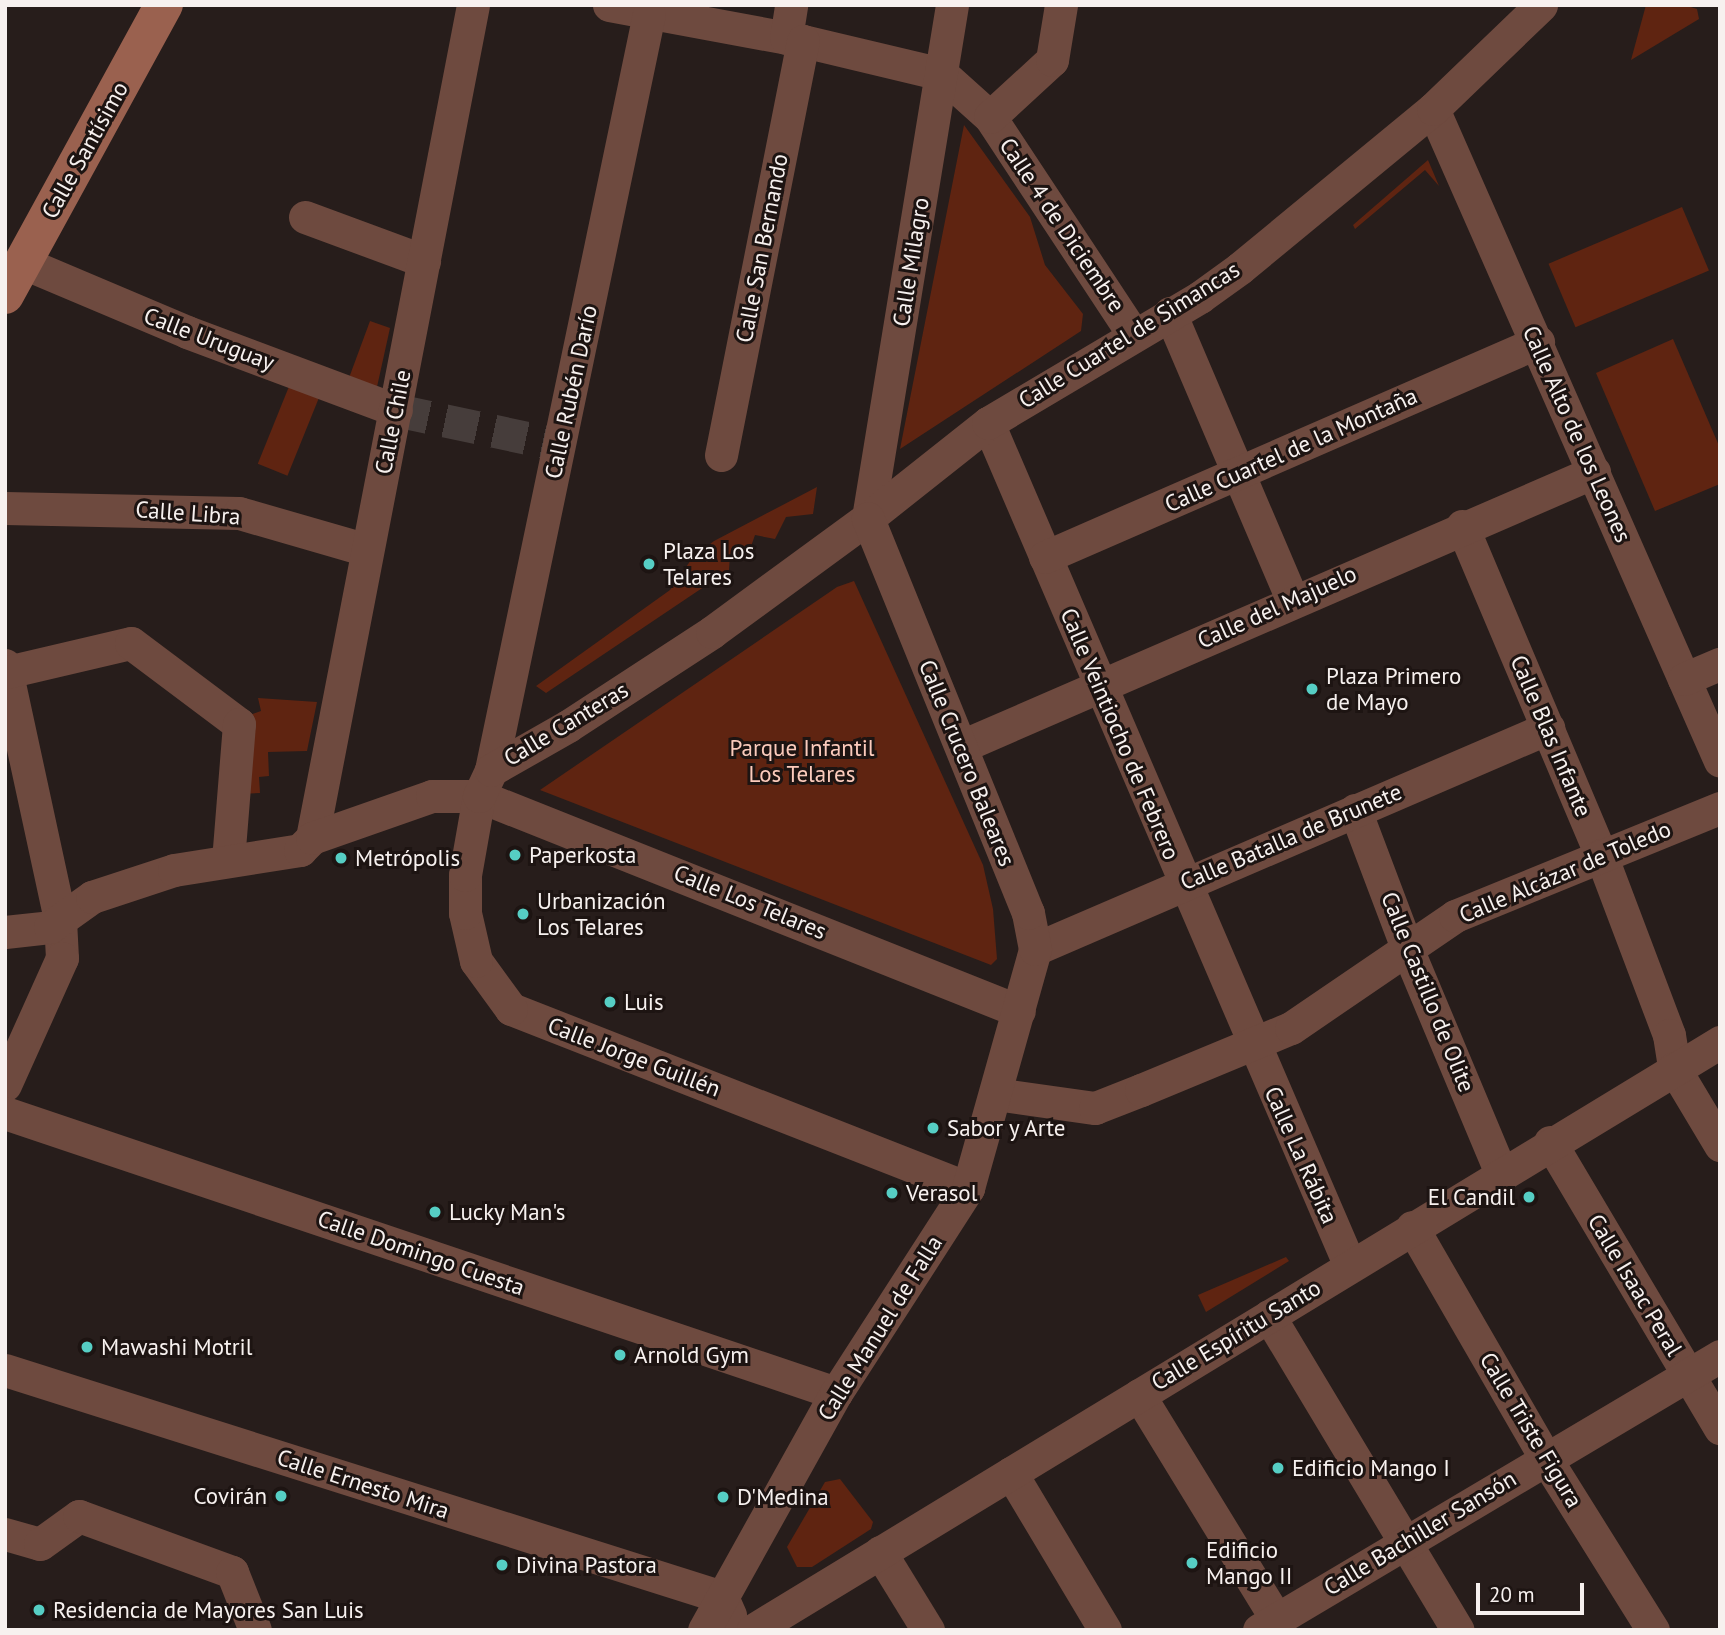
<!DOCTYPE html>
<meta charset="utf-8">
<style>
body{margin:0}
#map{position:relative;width:1725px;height:1635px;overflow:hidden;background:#271d1b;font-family:"PT Sans",sans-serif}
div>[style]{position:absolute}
.green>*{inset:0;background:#5f2411;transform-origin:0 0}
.street-tunnel>*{height:33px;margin-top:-16.5px;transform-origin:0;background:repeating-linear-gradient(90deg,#463d3b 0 33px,transparent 0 50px)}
.street>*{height:33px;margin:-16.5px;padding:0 16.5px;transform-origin:16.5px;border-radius:16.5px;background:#6e4a3f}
.secondary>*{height:38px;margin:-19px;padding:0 19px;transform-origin:19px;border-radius:19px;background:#9a614f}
.dots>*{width:19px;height:19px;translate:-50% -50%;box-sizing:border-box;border:4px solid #1d1412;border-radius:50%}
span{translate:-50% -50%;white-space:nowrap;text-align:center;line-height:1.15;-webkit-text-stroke:6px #1d1412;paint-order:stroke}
.street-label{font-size:23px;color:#f7f1ef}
.poi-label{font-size:23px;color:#f7f1ef}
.left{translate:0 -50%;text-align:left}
.right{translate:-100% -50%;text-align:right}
.park-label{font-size:23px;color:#fccbbc}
.frame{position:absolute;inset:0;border:7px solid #f7f1ef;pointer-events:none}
.scale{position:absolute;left:1476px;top:1583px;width:108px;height:32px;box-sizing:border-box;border:4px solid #f7f1ef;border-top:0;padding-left:9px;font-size:21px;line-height:24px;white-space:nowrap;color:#f7f1ef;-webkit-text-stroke:5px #1d1412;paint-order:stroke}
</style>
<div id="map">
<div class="green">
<div style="clip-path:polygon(1646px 5px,1684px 5px,1697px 9px,1699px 19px,1631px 60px)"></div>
<div style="clip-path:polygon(964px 125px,1030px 217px,1045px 265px,1083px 314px,1081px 331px,900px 449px)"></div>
<div style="clip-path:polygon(1428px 160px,1439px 186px,1425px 170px,1355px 229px,1353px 225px)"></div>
<div style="left:1682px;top:207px;width:69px;height:145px;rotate:67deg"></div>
<div style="clip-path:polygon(370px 321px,390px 328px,375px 396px,346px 386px)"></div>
<div style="clip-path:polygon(1673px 339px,1720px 448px,1720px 484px,1655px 511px,1596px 373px)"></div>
<div style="left:290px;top:384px;width:32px;height:86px;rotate:22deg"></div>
<div style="clip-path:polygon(817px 487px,813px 514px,786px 517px,775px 539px,755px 535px,747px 558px,730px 555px,729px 570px,546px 693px,536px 686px,670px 590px,693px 557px,714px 541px)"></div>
<div style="clip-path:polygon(854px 581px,983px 865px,993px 909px,997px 959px,991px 965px,540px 790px,837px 587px)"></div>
<div style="clip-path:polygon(258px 698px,317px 702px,307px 751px,268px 752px,269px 776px,259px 777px,260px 793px,239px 794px,244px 717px,261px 711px)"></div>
<div style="clip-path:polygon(1286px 1257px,1289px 1261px,1206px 1312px,1198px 1295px)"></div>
<div style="clip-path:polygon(840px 1479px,873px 1522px,871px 1529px,812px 1567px,797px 1567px,787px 1547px,825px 1482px)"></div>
</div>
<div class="street-tunnel">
<div style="left:396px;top:410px;width:168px;rotate:12deg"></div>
</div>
<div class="street">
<div style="left:609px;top:5px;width:197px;rotate:10.5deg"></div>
<div style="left:803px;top:41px;width:143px;rotate:13.4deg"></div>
<div style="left:942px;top:74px;width:64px;rotate:41.9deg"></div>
<div style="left:990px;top:117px;width:260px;rotate:56.6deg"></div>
<div style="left:786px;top:38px;width:33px;rotate:-81deg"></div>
<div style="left:1433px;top:109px;width:712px;rotate:66.24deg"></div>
<div style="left:990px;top:117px;width:84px;rotate:-42.6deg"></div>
<div style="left:1052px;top:60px;width:56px;rotate:-80.7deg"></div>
<div style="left:305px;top:217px;width:127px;rotate:20.3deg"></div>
<div style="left:24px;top:263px;width:177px;rotate:22.9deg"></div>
<div style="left:187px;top:332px;width:223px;rotate:20.5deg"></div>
<div style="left:1170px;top:313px;width:313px;rotate:66.9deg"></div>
<div style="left:988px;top:423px;width:917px;rotate:66.76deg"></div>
<div style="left:721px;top:455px;width:422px;rotate:-78.8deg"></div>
<div style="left:5px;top:508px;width:234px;rotate:1.2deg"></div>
<div style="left:239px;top:513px;width:133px;rotate:16.1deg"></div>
<div style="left:868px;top:518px;width:520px;rotate:-80.7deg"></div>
<div style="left:1462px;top:526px;width:357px;rotate:67.1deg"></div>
<div style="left:1601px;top:855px;width:192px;rotate:69.3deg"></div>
<div style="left:1669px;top:1035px;width:33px;rotate:81deg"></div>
<div style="left:1674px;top:1068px;width:90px;rotate:59.1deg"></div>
<div style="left:1045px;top:557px;width:538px;rotate:-23.56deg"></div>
<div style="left:5px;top:665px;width:261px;rotate:77.8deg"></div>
<div style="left:60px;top:920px;width:38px;rotate:87deg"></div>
<div style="left:62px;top:958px;width:139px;rotate:114.2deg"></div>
<div style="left:7px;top:672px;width:127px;rotate:-13.2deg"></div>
<div style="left:131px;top:643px;width:135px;rotate:36.9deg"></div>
<div style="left:239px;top:724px;width:137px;rotate:94.6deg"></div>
<div style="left:1684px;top:679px;width:39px;rotate:-23deg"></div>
<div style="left:962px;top:746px;width:689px;rotate:-23.44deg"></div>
<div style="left:491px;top:770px;width:772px;rotate:-78.2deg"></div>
<div style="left:1355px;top:810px;width:158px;rotate:69.3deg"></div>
<div style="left:1411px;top:958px;width:233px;rotate:67.3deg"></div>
<div style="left:312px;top:838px;width:848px;rotate:-79.06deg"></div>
<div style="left:5px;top:932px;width:45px;rotate:-6.3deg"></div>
<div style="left:50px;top:927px;width:52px;rotate:-35.5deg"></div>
<div style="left:92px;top:897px;width:86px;rotate:-18.2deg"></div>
<div style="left:174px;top:870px;width:128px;rotate:-9deg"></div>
<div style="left:300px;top:850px;width:17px;rotate:-45deg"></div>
<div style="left:312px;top:838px;width:127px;rotate:-19.3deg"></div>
<div style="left:432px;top:796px;width:47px"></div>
<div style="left:479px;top:796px;width:581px;rotate:21.71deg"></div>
<div style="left:1035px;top:949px;width:559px;rotate:-23.31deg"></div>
<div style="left:995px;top:1094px;width:101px;rotate:8deg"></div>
<div style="left:1095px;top:1108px;width:49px;rotate:-21.4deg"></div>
<div style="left:1141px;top:1090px;width:162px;rotate:-22.5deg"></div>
<div style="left:1291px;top:1028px;width:199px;rotate:-34.3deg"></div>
<div style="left:1455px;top:916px;width:286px;rotate:-22.2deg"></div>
<div style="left:5px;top:1113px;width:877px;rotate:18.62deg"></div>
<div style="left:1550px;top:1142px;width:333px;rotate:59.3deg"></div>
<div style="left:968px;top:1188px;width:491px;rotate:-158.6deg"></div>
<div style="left:511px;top:1009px;width:59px;rotate:-126.1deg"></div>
<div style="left:476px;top:961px;width:49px;rotate:-102.9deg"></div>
<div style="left:465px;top:913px;width:38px;rotate:-90deg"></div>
<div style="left:465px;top:875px;width:80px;rotate:-80deg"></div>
<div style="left:479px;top:796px;width:29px;rotate:-65deg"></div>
<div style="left:491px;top:770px;width:89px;rotate:-29.7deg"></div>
<div style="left:568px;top:726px;width:172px;rotate:-33.1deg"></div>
<div style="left:712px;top:632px;width:193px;rotate:-36.2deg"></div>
<div style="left:868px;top:518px;width:153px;rotate:-38.4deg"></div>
<div style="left:988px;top:423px;width:247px;rotate:-30.7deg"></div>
<div style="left:1200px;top:297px;width:49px;rotate:-35.9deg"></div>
<div style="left:1240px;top:268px;width:250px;rotate:-39.5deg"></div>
<div style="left:1433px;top:109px;width:150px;rotate:-43.9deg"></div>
<div style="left:1412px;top:1227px;width:268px;rotate:60deg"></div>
<div style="left:1546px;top:1459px;width:202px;rotate:58deg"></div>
<div style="left:1269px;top:1316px;width:366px;rotate:59deg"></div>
<div style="left:5px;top:1370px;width:752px;rotate:17.57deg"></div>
<div style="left:722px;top:1597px;width:20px;rotate:66deg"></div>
<div style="left:1139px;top:1395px;width:263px;rotate:58.5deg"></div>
<div style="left:1011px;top:1473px;width:183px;rotate:59.1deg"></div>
<div style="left:5px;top:1534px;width:36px;rotate:16deg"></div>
<div style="left:40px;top:1544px;width:48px;rotate:-35.7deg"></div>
<div style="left:79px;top:1516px;width:163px;rotate:20.1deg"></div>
<div style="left:232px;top:1572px;width:62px;rotate:68.4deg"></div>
<div style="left:880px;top:1552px;width:92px;rotate:58.4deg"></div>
<div style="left:704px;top:1630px;width:271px;rotate:-60.9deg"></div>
<div style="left:836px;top:1393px;width:244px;rotate:-57.2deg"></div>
<div style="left:968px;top:1188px;width:248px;rotate:-74.3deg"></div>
<div style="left:1035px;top:949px;width:37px;rotate:-101deg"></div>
<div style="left:1028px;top:913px;width:426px;rotate:-112.1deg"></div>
<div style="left:753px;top:1630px;width:1132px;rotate:-31.3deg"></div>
<div style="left:1259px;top:1630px;width:536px;rotate:-30.73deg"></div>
</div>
<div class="secondary">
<div style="left:5px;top:295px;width:331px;rotate:-61.3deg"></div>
</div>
<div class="dots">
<div style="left:649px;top:564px;background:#56cec4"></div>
<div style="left:1312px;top:689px;background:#56cec4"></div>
<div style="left:515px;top:855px;background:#56cec4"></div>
<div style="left:341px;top:858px;background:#56cec4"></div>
<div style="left:523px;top:914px;background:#56cec4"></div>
<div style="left:610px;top:1002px;background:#56cec4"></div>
<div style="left:933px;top:1128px;background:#56cec4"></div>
<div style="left:892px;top:1193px;background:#56cec4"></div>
<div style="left:1529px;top:1197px;background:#56cec4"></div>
<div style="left:435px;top:1212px;background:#56cec4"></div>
<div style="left:87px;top:1347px;background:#56cec4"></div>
<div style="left:620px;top:1355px;background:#56cec4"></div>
<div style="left:1278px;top:1468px;background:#56cec4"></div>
<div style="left:281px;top:1496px;background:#56cec4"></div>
<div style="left:723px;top:1497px;background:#56cec4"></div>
<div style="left:1192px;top:1563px;background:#56cec4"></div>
<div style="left:502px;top:1565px;background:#56cec4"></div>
<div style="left:39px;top:1610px;background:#56cec4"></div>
</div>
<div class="street-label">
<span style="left:85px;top:150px;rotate:-61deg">Calle Santísimo</span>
<span style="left:1062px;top:225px;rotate:56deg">Calle 4 de Diciembre</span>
<span style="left:762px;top:248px;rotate:-79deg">Calle San Bernando</span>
<span style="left:911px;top:262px;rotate:-81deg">Calle Milagro</span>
<span style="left:1129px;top:335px;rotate:-32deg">Calle Cuartel de Simancas</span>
<span style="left:209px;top:339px;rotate:21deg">Calle Uruguay</span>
<span style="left:571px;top:392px;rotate:-78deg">Calle Rubén Darío</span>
<span style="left:393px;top:422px;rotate:-79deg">Calle Chile</span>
<span style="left:1577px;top:434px;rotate:66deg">Calle Alto de los Leones</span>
<span style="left:1291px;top:450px;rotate:-24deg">Calle Cuartel de la Montaña</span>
<span style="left:188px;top:513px;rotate:4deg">Calle Libra</span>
<span style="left:1277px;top:607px;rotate:-24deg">Calle del Majuelo</span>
<span style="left:566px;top:724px;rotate:-31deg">Calle Canteras</span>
<span style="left:1120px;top:734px;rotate:67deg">Calle Veintiocho de Febrero</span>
<span style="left:1551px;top:736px;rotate:67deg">Calle Blas Infante</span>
<span style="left:967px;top:763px;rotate:68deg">Calle Crucero Baleares</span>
<span style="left:1291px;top:837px;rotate:-23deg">Calle Batalla de Brunete</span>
<span style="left:1565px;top:872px;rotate:-23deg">Calle Alcázar de Toledo</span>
<span style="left:750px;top:902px;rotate:22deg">Calle Los Telares</span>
<span style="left:1428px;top:992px;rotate:68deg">Calle Castillo de Olite</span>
<span style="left:634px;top:1057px;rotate:21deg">Calle Jorge Guillén</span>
<span style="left:1301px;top:1155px;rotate:66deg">Calle La Rábita</span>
<span style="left:421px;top:1253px;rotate:19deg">Calle Domingo Cuesta</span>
<span style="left:1635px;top:1285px;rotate:59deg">Calle Isaac Peral</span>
<span style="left:880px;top:1328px;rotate:-58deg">Calle Manuel de Falla</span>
<span style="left:1236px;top:1335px;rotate:-31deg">Calle Espíritu Santo</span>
<span style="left:1531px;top:1430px;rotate:59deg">Calle Triste Figura</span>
<span style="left:363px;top:1484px;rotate:18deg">Calle Ernesto Mira</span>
<span style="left:1420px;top:1533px;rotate:-31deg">Calle Bachiller Sansón</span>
</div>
<div class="poi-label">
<span class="left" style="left:663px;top:564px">Plaza Los<br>Telares</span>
<span class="left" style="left:1326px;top:689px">Plaza Primero<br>de Mayo</span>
<span class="left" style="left:529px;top:855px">Paperkosta</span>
<span class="left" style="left:355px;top:858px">Metrópolis</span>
<span class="left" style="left:537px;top:914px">Urbanización<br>Los Telares</span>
<span class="left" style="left:624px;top:1002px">Luis</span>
<span class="left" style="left:947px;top:1128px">Sabor y Arte</span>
<span class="left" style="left:906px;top:1193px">Verasol</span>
<span class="right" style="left:1515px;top:1197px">El Candil</span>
<span class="left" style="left:449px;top:1212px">Lucky Man's</span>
<span class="left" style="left:101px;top:1347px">Mawashi Motril</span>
<span class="left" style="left:634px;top:1355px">Arnold Gym</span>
<span class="left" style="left:1292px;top:1468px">Edificio Mango I</span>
<span class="right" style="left:267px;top:1496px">Covirán</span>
<span class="left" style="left:737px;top:1497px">D'Medina</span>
<span class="left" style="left:1206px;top:1563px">Edificio<br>Mango II</span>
<span class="left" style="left:516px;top:1565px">Divina Pastora</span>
<span class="left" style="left:53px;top:1610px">Residencia de Mayores San Luis</span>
</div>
<div class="park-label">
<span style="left:802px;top:761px">Parque Infantil<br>Los Telares</span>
</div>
<div class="frame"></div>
<div class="scale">20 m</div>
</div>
